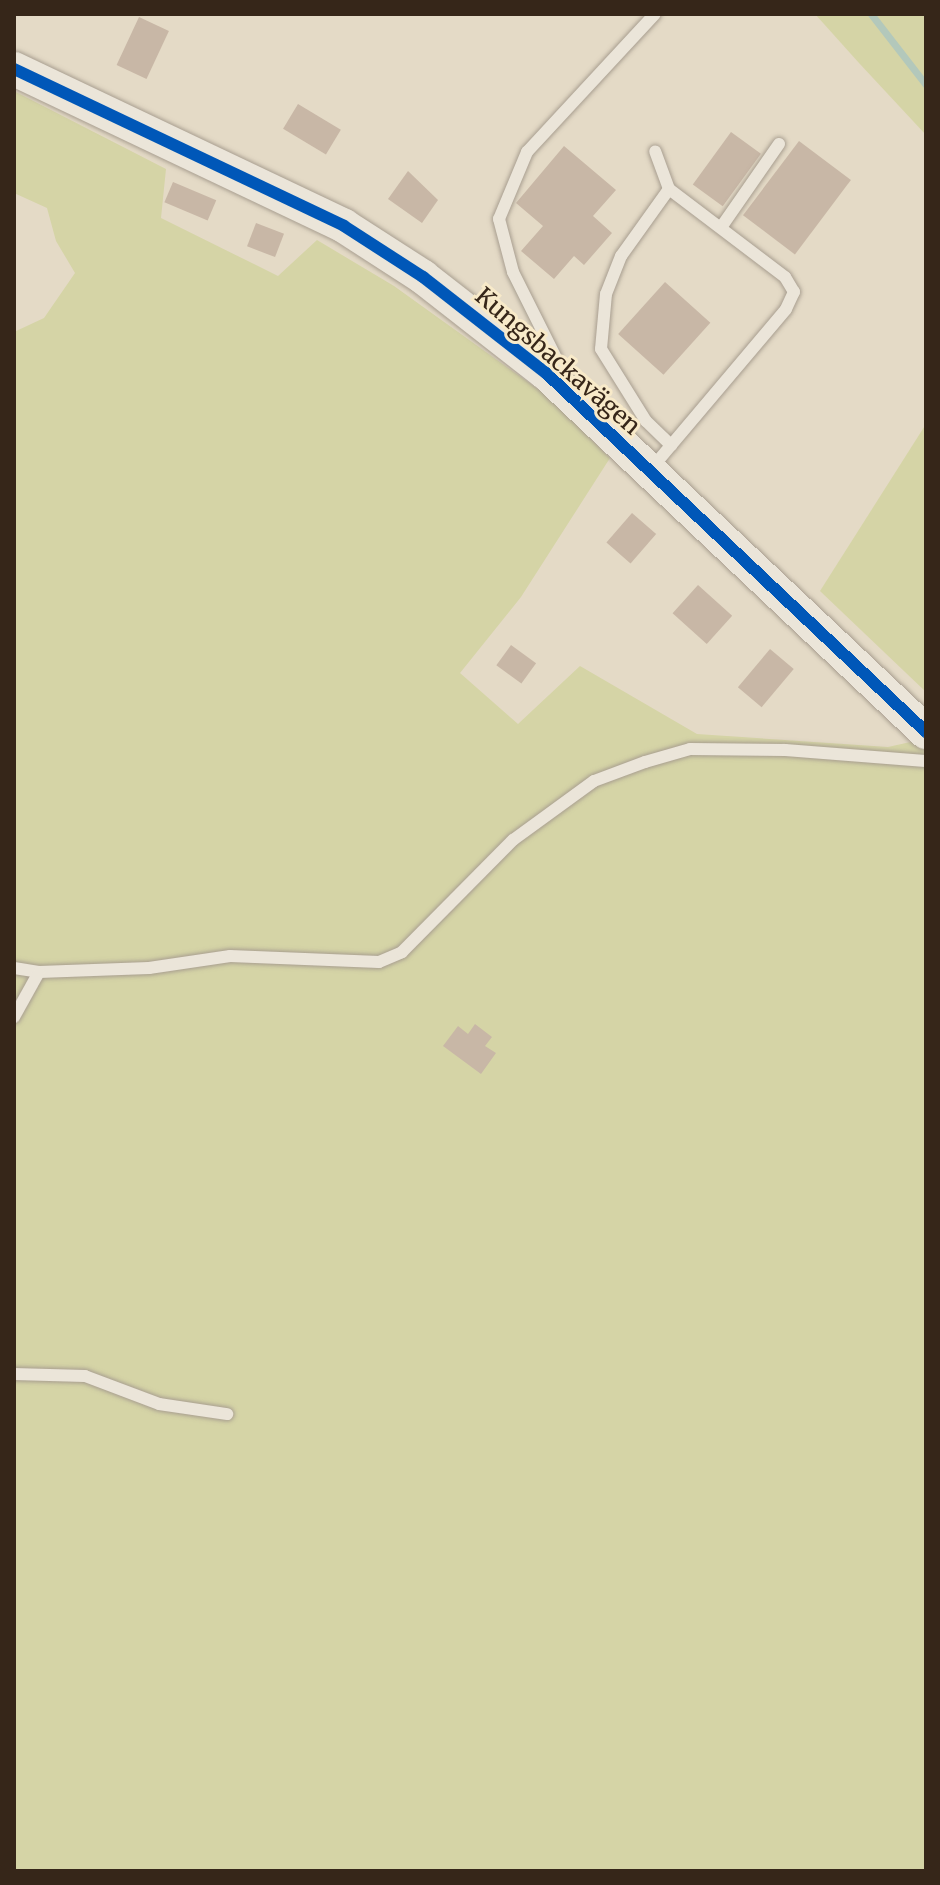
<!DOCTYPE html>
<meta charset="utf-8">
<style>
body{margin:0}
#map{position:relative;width:940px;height:1885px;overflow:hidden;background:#e4dac6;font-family:Merriweather,serif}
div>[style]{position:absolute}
.green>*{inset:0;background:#d5d4a6}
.stream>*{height:7px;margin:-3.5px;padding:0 3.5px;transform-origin:3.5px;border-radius:3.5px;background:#b3c8bb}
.building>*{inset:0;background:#c8b7a6;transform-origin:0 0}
.roads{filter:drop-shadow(0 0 2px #a89e90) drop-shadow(0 0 2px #a89e90)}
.lane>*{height:12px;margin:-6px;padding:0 6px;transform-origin:6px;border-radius:6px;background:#ebe5d9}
.secondary>*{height:34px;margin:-17px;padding:0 17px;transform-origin:17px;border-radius:17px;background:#ebe5d9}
.cycleway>*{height:12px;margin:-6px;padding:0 6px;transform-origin:6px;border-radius:6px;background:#0057b8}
span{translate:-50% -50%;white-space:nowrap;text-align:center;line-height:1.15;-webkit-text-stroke:6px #f8eac9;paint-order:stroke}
.street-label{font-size:24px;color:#362619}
.frame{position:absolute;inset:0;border:16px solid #362619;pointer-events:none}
</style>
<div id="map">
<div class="green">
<div style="clip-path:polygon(815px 14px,926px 14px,926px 135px,859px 63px)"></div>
<div style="clip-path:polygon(14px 91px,166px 169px,161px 218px,278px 276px,317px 240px,394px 286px,546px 395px,610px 458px,521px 597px,460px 673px,518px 724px,580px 666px,697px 734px,888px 747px,915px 741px,926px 751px,926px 1871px,14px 1871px,14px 332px,44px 318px,75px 273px,56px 241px,47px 208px,14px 193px)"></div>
<div style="clip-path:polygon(926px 424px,926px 692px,820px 591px)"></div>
</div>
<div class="stream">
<div style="left:871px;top:14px;width:90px;rotate:52.2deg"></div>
</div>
<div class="building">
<div style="left:139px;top:17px;width:33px;height:53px;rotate:25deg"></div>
<div style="left:298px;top:104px;width:50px;height:29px;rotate:31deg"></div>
<div style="left:731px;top:132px;width:37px;height:65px;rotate:36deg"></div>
<div style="left:799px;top:141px;width:65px;height:93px;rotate:37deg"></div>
<div style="clip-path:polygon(564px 146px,616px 190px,593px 216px,612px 233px,584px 265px,574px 256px,554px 279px,521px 251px,543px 226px,516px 203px)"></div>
<div style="clip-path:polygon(408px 171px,438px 200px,422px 223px,388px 199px)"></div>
<div style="left:173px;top:182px;width:47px;height:22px;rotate:23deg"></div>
<div style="left:256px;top:223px;width:30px;height:25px;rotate:21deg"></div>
<div style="left:665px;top:282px;width:61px;height:70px;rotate:42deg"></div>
<div style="left:632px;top:513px;width:32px;height:39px;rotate:41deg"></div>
<div style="left:698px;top:585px;width:46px;height:38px;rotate:42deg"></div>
<div style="left:511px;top:645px;width:31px;height:25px;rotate:36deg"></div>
<div style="left:770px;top:649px;width:31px;height:50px;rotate:40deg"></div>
<div style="clip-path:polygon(475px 1024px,492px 1037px,485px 1046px,496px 1053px,481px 1074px,443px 1046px,458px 1026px,468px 1034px)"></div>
</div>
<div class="roads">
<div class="lane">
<div style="left:669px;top:189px;width:82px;rotate:125.6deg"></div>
<div style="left:621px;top:256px;width:41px;rotate:111.5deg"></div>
<div style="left:606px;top:294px;width:55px;rotate:95.2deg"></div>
<div style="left:601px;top:349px;width:85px;rotate:58deg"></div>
<div style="left:646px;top:421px;width:35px;rotate:44deg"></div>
<div style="left:722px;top:226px;width:100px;rotate:-55.2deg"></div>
<div style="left:548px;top:371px;width:15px;rotate:-58deg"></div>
<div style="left:556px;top:358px;width:96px;rotate:-116.6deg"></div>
<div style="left:513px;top:272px;width:55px;rotate:-104.8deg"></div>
<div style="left:499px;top:219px;width:73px;rotate:-67.3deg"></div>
<div style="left:527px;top:152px;width:188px;rotate:-47.2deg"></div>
<div style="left:651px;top:469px;width:209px;rotate:-49.8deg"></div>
<div style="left:786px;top:309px;width:19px;rotate:-65deg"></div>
<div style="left:794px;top:292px;width:17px;rotate:-121deg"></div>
<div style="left:785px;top:277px;width:146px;rotate:-142.8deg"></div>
<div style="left:669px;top:189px;width:40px;rotate:-110.2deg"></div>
<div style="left:14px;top:968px;width:25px;rotate:9deg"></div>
<div style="left:39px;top:972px;width:110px;rotate:-2.1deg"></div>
<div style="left:149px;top:968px;width:82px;rotate:-8.4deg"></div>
<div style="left:230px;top:956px;width:149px;rotate:2.3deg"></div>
<div style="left:379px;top:962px;width:25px;rotate:-23deg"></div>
<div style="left:402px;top:952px;width:158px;rotate:-45.3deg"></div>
<div style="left:513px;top:840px;width:100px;rotate:-36.1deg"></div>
<div style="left:594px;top:781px;width:54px;rotate:-20.4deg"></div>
<div style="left:645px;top:762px;width:47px;rotate:-16.1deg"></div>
<div style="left:690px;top:749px;width:95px;rotate:0.6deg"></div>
<div style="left:785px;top:750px;width:141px;rotate:4.5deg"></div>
<div style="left:14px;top:1017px;width:51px;rotate:-60.9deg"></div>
<div style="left:14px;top:1374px;width:71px;rotate:1.6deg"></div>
<div style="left:85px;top:1376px;width:79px;rotate:20.7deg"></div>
<div style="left:159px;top:1404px;width:69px;rotate:8.4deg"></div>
</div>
<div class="secondary">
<div style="left:14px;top:69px;width:365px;rotate:25.4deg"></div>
<div style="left:344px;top:226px;width:94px;rotate:32.8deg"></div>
<div style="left:423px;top:277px;width:156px;rotate:38deg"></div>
<div style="left:546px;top:373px;width:523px;rotate:43.37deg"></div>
</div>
</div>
<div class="cycleway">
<div style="left:14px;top:69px;width:365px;rotate:25.4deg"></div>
<div style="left:344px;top:226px;width:94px;rotate:32.8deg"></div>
<div style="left:423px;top:277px;width:156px;rotate:38deg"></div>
<div style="left:546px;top:373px;width:523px;rotate:43.37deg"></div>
</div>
<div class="street-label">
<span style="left:558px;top:361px;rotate:41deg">Kungsbackavägen</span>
</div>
<div class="frame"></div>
</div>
